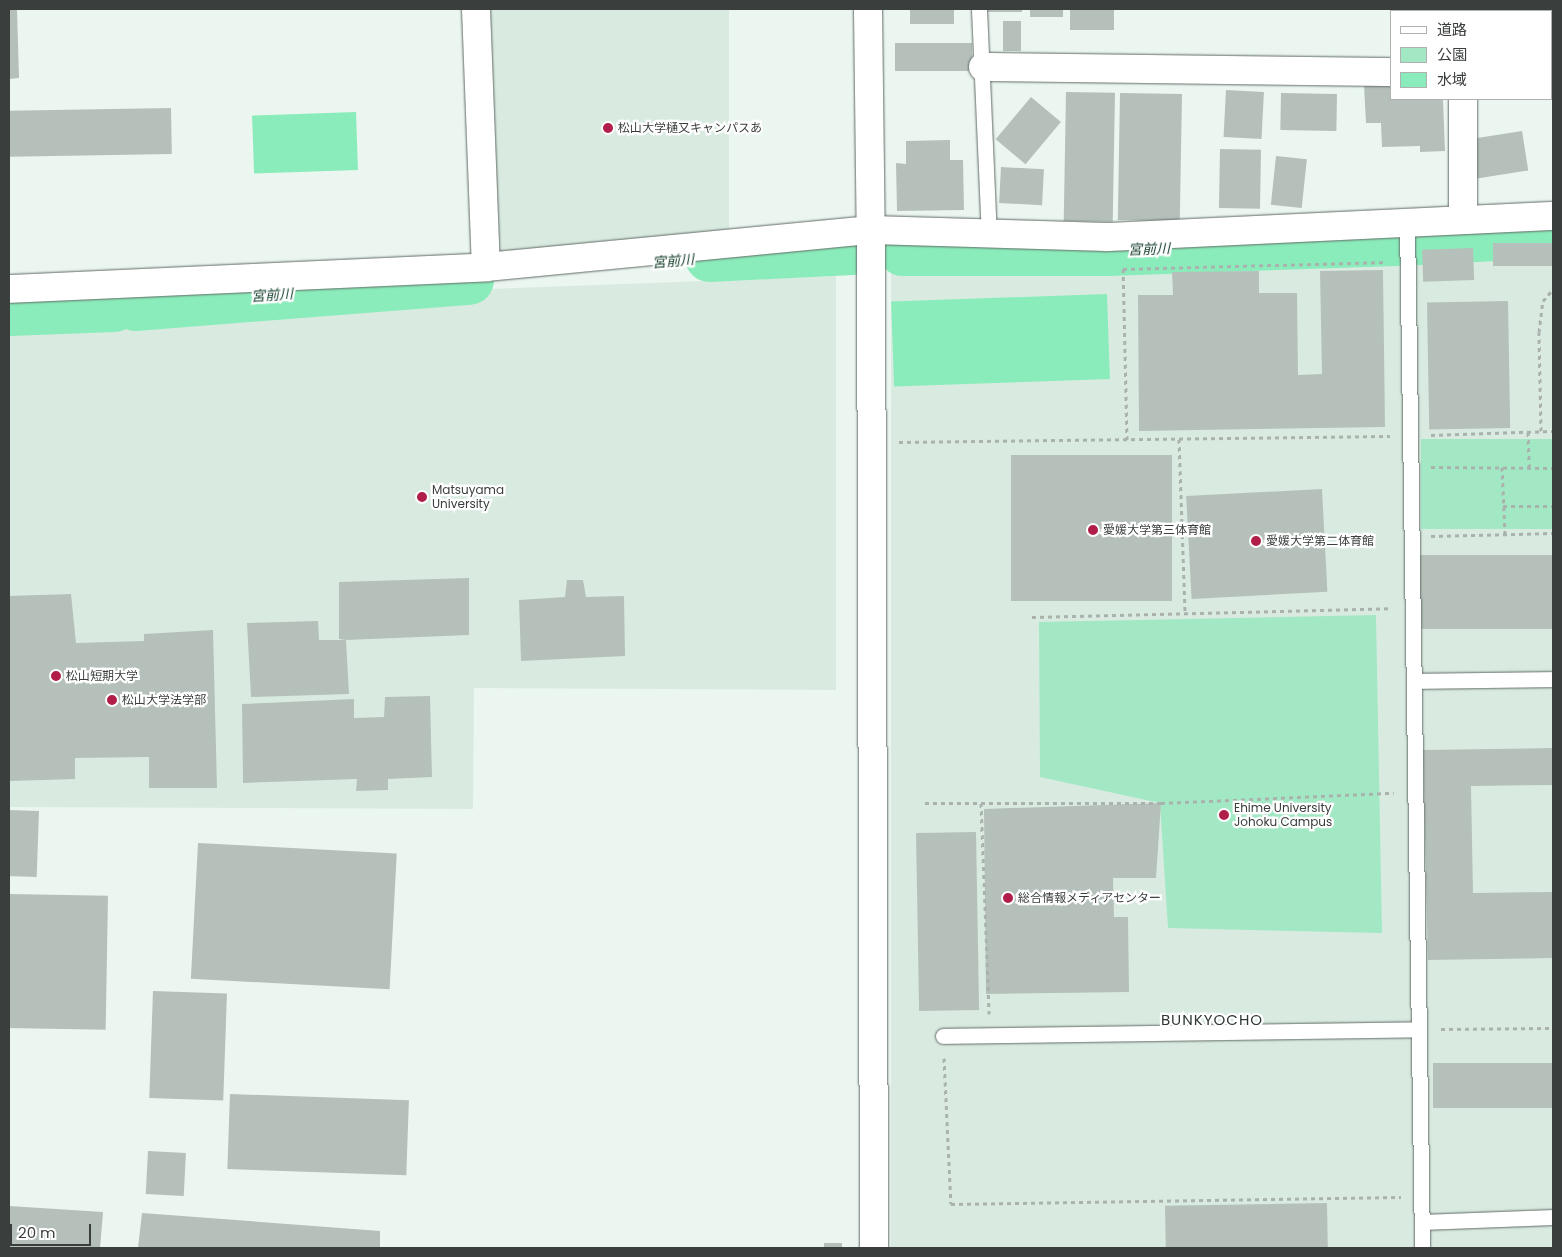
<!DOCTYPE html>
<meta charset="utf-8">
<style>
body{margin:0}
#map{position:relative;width:1562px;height:1257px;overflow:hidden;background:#ebf6f0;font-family:Poppins,"Noto Sans JP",sans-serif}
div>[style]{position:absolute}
.built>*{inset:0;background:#d9ebe1;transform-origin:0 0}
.green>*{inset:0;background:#a3e8c4;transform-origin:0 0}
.water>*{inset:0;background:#8becbb;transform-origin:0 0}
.river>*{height:49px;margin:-24.5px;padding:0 24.5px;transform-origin:24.5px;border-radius:24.5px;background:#8becbb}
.building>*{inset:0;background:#b5c0ba;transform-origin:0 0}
.path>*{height:3px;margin-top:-1.5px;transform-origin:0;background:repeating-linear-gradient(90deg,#aab2ae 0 4px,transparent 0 8px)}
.roads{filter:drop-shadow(0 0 1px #626b66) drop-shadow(0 0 1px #626b66)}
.service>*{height:15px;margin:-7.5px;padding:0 7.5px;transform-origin:7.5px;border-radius:7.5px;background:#fff}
.minor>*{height:28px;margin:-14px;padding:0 14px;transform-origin:14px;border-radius:14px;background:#fff}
.tertiary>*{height:28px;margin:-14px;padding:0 14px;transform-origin:14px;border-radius:14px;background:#fff}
.dots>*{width:14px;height:14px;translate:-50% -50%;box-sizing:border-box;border:2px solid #fff;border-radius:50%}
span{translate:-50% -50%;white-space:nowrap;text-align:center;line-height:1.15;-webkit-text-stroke:4.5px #fff;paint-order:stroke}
.poi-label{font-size:12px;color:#3a3e3c}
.left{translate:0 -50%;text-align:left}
.water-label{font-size:14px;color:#0b3724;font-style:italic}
.quarter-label{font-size:15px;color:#2f3833;letter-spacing:1px}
.frame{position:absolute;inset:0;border:10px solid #3a3e3c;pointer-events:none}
.legend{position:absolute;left:1390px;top:10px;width:162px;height:90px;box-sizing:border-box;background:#fff;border:1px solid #b0b2b1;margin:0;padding:6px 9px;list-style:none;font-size:15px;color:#3a3e3c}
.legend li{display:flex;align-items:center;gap:10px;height:25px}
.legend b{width:25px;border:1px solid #b0b2b1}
.scale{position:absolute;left:10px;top:1224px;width:81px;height:22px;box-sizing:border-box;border:2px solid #3a3e3c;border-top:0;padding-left:6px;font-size:15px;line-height:18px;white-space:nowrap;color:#3a3e3c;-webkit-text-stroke:4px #fff;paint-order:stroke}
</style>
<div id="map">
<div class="built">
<div style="left:484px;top:9px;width:245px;height:242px"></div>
<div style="left:1553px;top:244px;width:1004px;height:662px;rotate:90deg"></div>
<div style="clip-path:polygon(836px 276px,836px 690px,474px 688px,473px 809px,9px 807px,9px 307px)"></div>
</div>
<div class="green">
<div style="left:1553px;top:439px;width:90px;height:132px;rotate:90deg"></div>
<div style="clip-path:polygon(1376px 615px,1382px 933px,1168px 928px,1160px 803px,1040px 777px,1039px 622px)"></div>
</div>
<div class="water">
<div style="left:356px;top:112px;width:58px;height:104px;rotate:88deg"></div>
<div style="left:1107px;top:294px;width:85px;height:216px;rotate:88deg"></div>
</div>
<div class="river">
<div style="left:1418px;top:240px;width:135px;rotate:-3deg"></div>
<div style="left:902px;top:251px;width:205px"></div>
<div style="left:1107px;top:251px;width:288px;rotate:-2deg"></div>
<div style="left:709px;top:257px;width:143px;rotate:-2.8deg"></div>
<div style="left:135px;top:306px;width:335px;rotate:-4.5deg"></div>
<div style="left:9px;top:311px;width:105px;rotate:-2.2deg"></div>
</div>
<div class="building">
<div style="clip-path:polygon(9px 9px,17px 9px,19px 78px,9px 79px)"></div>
<div style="left:910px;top:9px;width:44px;height:15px"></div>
<div style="left:986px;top:9px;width:36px;height:3px"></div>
<div style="left:1030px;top:9px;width:33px;height:8px"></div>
<div style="left:1070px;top:9px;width:44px;height:21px"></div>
<div style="left:1003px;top:21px;width:18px;height:30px"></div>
<div style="left:972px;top:43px;width:28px;height:77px;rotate:90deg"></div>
<div style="clip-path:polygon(1391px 84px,1391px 99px,1443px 99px,1445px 151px,1420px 152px,1420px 146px,1382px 147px,1381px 123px,1366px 123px,1364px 85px)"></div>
<div style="left:1226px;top:90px;width:38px;height:47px;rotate:3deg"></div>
<div style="left:1066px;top:92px;width:49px;height:129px;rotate:1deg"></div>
<div style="left:1120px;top:93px;width:62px;height:127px;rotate:1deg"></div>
<div style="left:1281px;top:93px;width:56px;height:37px;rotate:1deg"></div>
<div style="left:1031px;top:97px;width:39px;height:55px;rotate:40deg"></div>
<div style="left:171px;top:108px;width:46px;height:162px;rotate:89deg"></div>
<div style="left:1522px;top:131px;width:40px;height:55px;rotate:81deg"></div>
<div style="clip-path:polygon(950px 140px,950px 160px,963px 160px,964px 210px,897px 211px,896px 163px,906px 164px,906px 141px)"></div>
<div style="left:1220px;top:149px;width:41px;height:59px;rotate:1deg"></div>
<div style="left:1276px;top:156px;width:31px;height:49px;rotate:6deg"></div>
<div style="left:1001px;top:167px;width:43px;height:36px;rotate:3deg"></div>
<div style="left:1553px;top:243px;width:23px;height:60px;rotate:90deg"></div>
<div style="left:1473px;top:248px;width:32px;height:51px;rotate:88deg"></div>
<div style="clip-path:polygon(1383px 270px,1385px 427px,1139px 431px,1138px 295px,1173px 295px,1172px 272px,1259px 271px,1259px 293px,1297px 293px,1298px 375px,1322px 374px,1320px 271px)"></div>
<div style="left:1508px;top:301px;width:127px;height:81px;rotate:89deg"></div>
<div style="left:1172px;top:455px;width:146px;height:161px;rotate:90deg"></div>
<div style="left:1322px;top:489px;width:103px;height:136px;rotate:87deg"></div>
<div style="left:1553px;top:555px;width:74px;height:134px;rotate:90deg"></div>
<div style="clip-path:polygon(469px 578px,469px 635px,346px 640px,349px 694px,251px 697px,247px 623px,318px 621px,319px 640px,346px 640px,339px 639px,339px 582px)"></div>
<div style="clip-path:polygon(567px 580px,583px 580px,586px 597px,624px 596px,625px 656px,521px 661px,519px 600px,565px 597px)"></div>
<div style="clip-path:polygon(71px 594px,76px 643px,144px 641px,144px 634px,213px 630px,217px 788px,149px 788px,149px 757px,75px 758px,75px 779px,9px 781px,9px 596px)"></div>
<div style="clip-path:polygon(430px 696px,432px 777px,388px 779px,388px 790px,356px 791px,357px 779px,243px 783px,242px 704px,354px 699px,354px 718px,384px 717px,385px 697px)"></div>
<div style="clip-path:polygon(1553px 748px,1553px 785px,1471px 786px,1473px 893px,1553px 892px,1553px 958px,1428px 960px,1423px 750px)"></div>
<div style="clip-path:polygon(1161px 803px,1156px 878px,1113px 878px,1114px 917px,1128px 917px,1129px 992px,986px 994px,984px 809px)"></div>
<div style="left:9px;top:810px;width:30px;height:66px;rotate:2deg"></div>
<div style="left:976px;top:832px;width:178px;height:60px;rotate:89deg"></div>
<div style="left:198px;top:843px;width:199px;height:136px;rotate:3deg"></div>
<div style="left:9px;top:894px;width:99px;height:134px;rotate:1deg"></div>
<div style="left:153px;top:991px;width:74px;height:107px;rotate:2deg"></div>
<div style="left:1553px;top:1063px;width:45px;height:120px;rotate:90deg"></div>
<div style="left:230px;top:1094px;width:179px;height:75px;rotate:2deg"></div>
<div style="left:148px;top:1151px;width:38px;height:43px;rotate:3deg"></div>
<div style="left:1327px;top:1203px;width:45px;height:162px;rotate:89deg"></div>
<div style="clip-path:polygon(9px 1206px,103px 1212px,100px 1248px,9px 1248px)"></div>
<div style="clip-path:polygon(142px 1213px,380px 1231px,380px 1248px,138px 1248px)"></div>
<div style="left:824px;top:1243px;width:18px;height:5px"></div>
</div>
<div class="path">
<div style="left:1541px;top:431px;width:99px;rotate:-91.2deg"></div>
<div style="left:1539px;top:332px;width:31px;rotate:-83deg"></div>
<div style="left:1543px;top:301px;width:16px;rotate:-50deg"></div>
<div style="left:1528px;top:432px;width:35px;rotate:88deg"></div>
<div style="left:1431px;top:435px;width:122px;rotate:-1.9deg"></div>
<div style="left:1179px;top:439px;width:174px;rotate:88deg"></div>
<div style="left:1127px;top:440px;width:171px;rotate:-91.3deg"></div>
<div style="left:1123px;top:269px;width:264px;rotate:-1.5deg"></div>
<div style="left:899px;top:442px;width:491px;rotate:-0.7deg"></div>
<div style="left:1431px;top:467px;width:122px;rotate:0.5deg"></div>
<div style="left:1502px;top:467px;width:67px;rotate:87.4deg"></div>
<div style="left:1503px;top:506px;width:50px"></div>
<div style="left:1431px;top:536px;width:122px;rotate:-1.4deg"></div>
<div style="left:1032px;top:617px;width:359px;rotate:-1.4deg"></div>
<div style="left:925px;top:803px;width:236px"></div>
<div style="left:1161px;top:803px;width:233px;rotate:-2.5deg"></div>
<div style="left:981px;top:803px;width:211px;rotate:87.8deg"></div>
<div style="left:1441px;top:1029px;width:112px;rotate:-0.5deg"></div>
<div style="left:944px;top:1058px;width:146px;rotate:87.3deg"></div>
<div style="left:951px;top:1204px;width:450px;rotate:-0.9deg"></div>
</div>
<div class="roads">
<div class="service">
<div style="left:979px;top:9px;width:225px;rotate:87.5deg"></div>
<div style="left:1407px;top:222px;width:1026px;rotate:89.16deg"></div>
<div style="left:1415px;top:681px;width:138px;rotate:-0.8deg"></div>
<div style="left:943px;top:1036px;width:474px;rotate:-0.8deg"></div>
<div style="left:1422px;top:1222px;width:131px;rotate:-2.2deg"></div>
</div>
<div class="minor">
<div style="left:476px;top:9px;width:258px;rotate:87.8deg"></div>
<div style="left:868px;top:9px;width:230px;rotate:89.3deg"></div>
<div style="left:1459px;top:9px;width:2px;rotate:90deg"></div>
<div style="left:983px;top:67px;width:408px;rotate:0.7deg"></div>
<div style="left:1463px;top:219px;width:120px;rotate:-90deg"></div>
<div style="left:9px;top:289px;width:478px;rotate:-2.6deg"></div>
<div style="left:486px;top:267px;width:387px;rotate:-5.5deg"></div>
<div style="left:871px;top:230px;width:236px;rotate:1.7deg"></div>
<div style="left:1107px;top:237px;width:446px;rotate:-2.7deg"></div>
</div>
<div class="tertiary">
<div style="left:871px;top:239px;width:1009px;rotate:89.83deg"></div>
</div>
</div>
<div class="dots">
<div style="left:608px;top:128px;background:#b01e49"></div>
<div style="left:422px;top:497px;background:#b01e49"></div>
<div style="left:1093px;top:530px;background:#b01e49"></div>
<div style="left:1256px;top:541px;background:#b01e49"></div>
<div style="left:56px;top:676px;background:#b01e49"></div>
<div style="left:112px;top:700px;background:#b01e49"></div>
<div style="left:1224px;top:815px;background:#b01e49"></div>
<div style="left:1008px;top:898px;background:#b01e49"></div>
</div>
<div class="poi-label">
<span class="left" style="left:618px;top:128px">松山大学樋又キャンパスあ</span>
<span class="left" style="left:432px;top:497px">Matsuyama<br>University</span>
<span class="left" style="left:1103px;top:530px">愛媛大学第三体育館</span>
<span class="left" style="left:1266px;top:541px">愛媛大学第二体育館</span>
<span class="left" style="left:66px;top:676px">松山短期大学</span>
<span class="left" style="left:122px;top:700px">松山大学法学部</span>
<span class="left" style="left:1234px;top:815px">Ehime University<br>Johoku Campus</span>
<span class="left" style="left:1018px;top:898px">総合情報メディアセンター</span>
</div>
<div class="water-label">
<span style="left:1149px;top:249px;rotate:-2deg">宮前川</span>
<span style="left:673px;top:261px;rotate:-5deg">宮前川</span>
<span style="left:272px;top:295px;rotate:-4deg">宮前川</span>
</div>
<div class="quarter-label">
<span style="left:1212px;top:1020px">BUNKYOCHO</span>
</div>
<div class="frame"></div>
<ul class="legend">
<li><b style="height:6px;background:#fff"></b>道路</li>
<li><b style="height:14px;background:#a3e8c4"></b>公園</li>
<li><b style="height:14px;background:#8becbb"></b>水域</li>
</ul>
<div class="scale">20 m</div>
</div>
